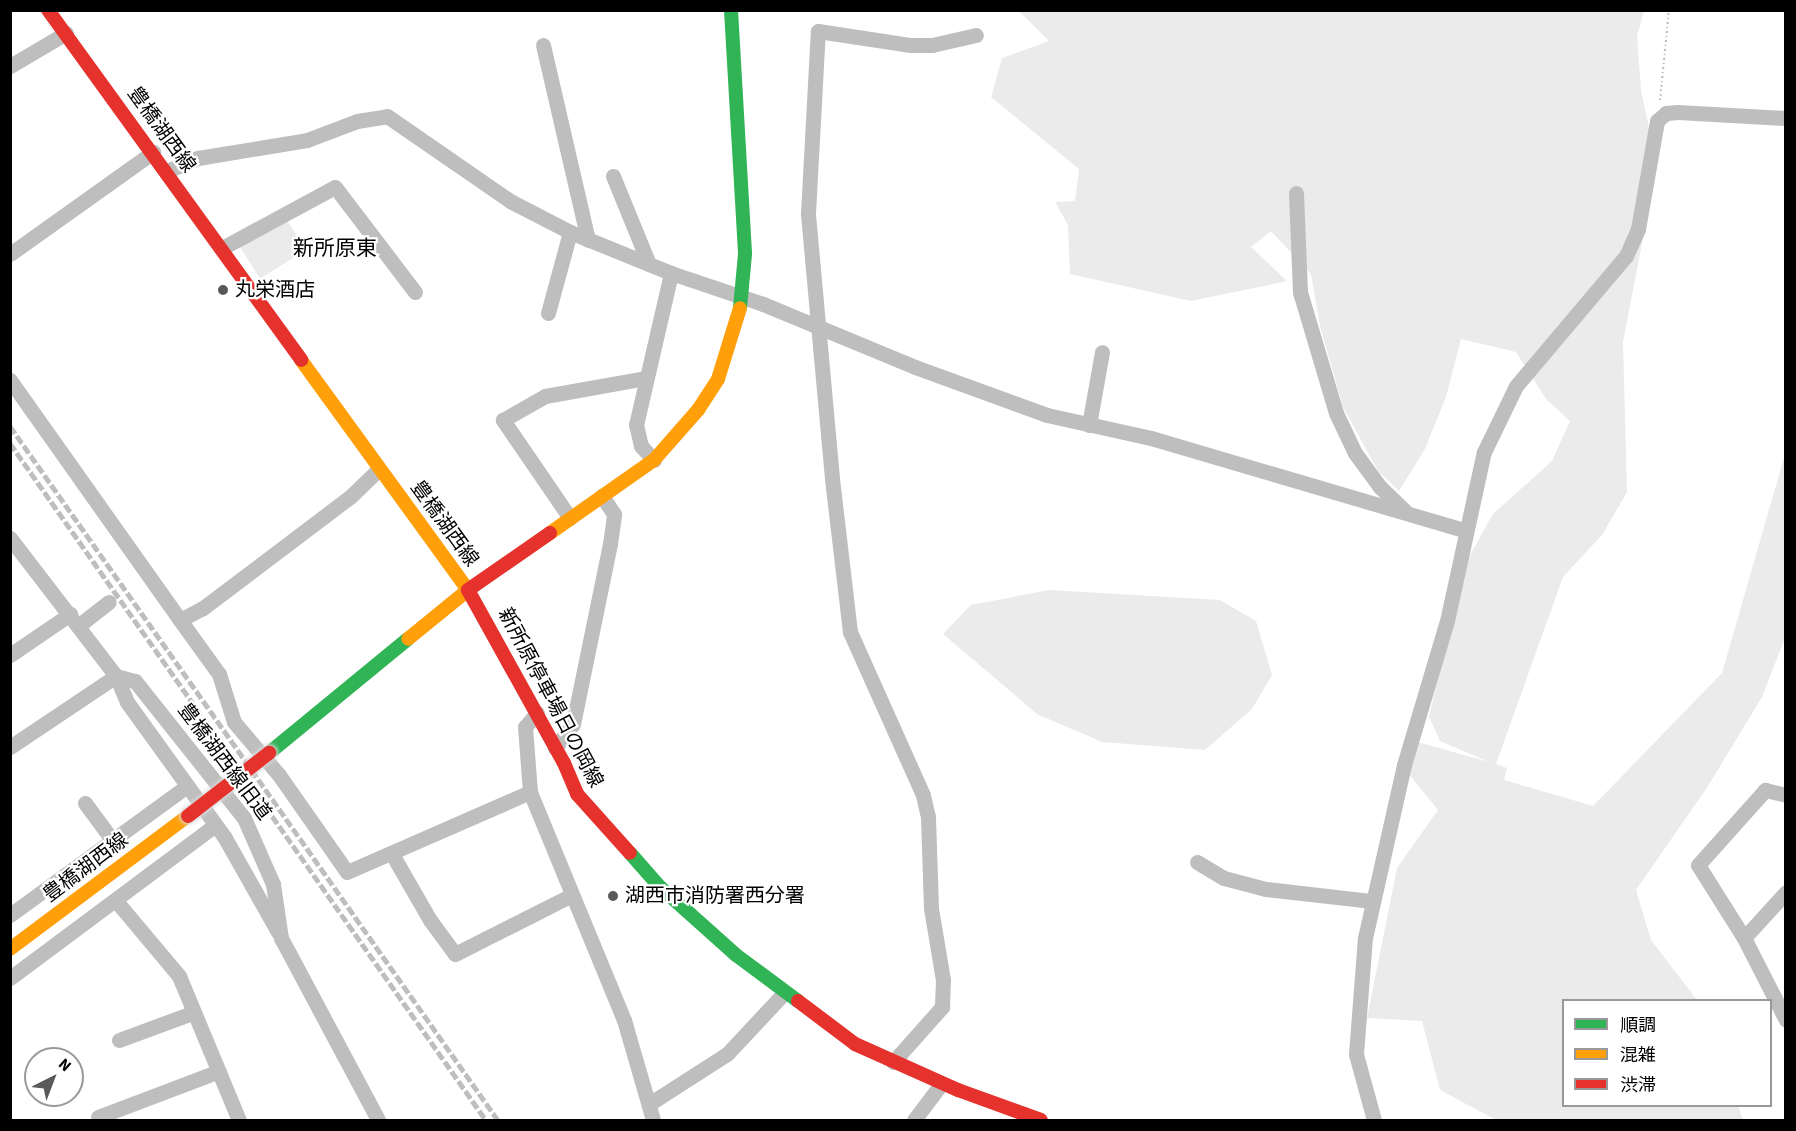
<!DOCTYPE html>
<meta charset="utf-8">
<style>
body{margin:0}
#map{position:relative;width:1796px;height:1131px;overflow:hidden;background:#fff;font-family:"Source Sans 3","Noto Sans JP",sans-serif}
div>[style]{position:absolute}
.green>*{inset:0;background:#ebebeb;transform-origin:0 0}
.path>*{height:2px;margin-top:-1px;transform-origin:0;background:repeating-linear-gradient(90deg,#b9b9b9 0 1.5px,transparent 0 4.5px)}
.street>*{height:15px;margin:-7.5px;padding:0 7.5px;transform-origin:7.5px;border-radius:7.5px;background:#bebebe}
.fast>*{height:14px;margin:-7px;padding:0 7px;transform-origin:7px;border-radius:7px;background:#30b455}
.slow>*{height:14px;margin:-7px;padding:0 7px;transform-origin:7px;border-radius:7px;background:#ff9f0a}
.jam>*{height:14px;margin:-7px;padding:0 7px;transform-origin:7px;border-radius:7px;background:#e5322d}
.rail>*{height:4.5px;margin-top:-2.25px;transform-origin:0;background:repeating-linear-gradient(90deg,#bebebe 0 9px,transparent 0 12px)}
.bridges{filter:drop-shadow(0 0 2px #dbdbdb) drop-shadow(0 0 2px #dbdbdb)}
.jam-bridge>*{height:14px;margin:-7px;padding:0 7px;transform-origin:7px;border-radius:7px;background:#e5322d}
.dots>*{width:16px;height:16px;translate:-50% -50%;box-sizing:border-box;border:3px solid #fff;border-radius:50%}
span{translate:-50% -50%;white-space:nowrap;text-align:center;line-height:1.15;-webkit-text-stroke:4.5px #fff;paint-order:stroke}
.street-label{font-size:20px;color:#000}
.poi-label{font-size:20px;color:#000}
.left{translate:0 -50%;text-align:left}
.neighbourhood-label{font-size:21px;color:#000}
.frame{position:absolute;inset:0;border:12px solid #000;pointer-events:none}
.legend{position:absolute;left:1562px;top:999px;width:210px;height:108px;box-sizing:border-box;background:#fff;border:2px solid #999;margin:0;padding:8px 10px;list-style:none;font-size:18px;color:#000}
.legend li{display:flex;align-items:center;gap:12px;height:30px}
.legend b{width:30px;border:2px solid #999}
.north{position:absolute;left:24px;top:1047px;width:60px;height:60px;box-sizing:border-box;background:#fff;border:2px solid #999;border-radius:50%;rotate:42deg;font-size:16px;font-weight:700;line-height:24px;text-align:center;color:#000}
.north::after{content:'';display:block;margin:auto;width:21px;height:27px;background:#595959;clip-path:polygon(50% 0,100% 100%,50% 72%,0 100%)}
</style>
<div id="map">
<div class="green">
<div style="clip-path:polygon(1019px 11px,1644px 11px,1637px 36px,1641px 90px,1657px 166px,1623px 342px,1627px 492px,1602px 535px,1563px 577px,1496px 764px,1507px 768px,1504px 780px,1593px 806px,1722px 673px,1785px 454px,1785px 638px,1762px 697px,1708px 786px,1636px 890px,1651px 940px,1697px 1000px,1564px 1000px,1564px 1106px,1738px 1106px,1743px 1120px,1496px 1120px,1440px 1090px,1422px 1021px,1367px 1018px,1397px 868px,1438px 810px,1408px 773px,1414px 741px,1489px 762px,1440px 741px,1429px 717px,1465px 564px,1493px 514px,1552px 461px,1570px 421px,1546px 399px,1516px 352px,1461px 339px,1446px 397px,1425px 449px,1399px 491px,1378px 471px,1343px 407px,1320px 326px,1311px 274px,1271px 231px,1251px 247px,1287px 281px,1191px 301px,1070px 274px,1068px 225px,1055px 202px,1075px 201px,1079px 169px,991px 97px,1002px 58px,1049px 41px)"></div>
<div style="left:285px;top:217px;width:39px;height:54px;rotate:58deg"></div>
<div style="clip-path:polygon(1049px 590px,1220px 600px,1256px 621px,1272px 675px,1252px 709px,1205px 750px,1102px 742px,1037px 714px,943px 634px,971px 605px)"></div>
</div>
<div class="path">
<div style="left:1660px;top:100px;width:90px;rotate:-84.3deg"></div>
</div>
<div class="street">
<div style="left:543px;top:45px;width:200px;rotate:77deg"></div>
<div style="left:10px;top:66px;width:65px;rotate:-30.5deg"></div>
<div style="left:167px;top:171px;width:34px;rotate:-23deg"></div>
<div style="left:198px;top:158px;width:110px;rotate:-9.4deg"></div>
<div style="left:307px;top:140px;width:53px;rotate:-20.8deg"></div>
<div style="left:357px;top:121px;width:30px;rotate:-9deg"></div>
<div style="left:387px;top:116px;width:150px;rotate:34.6deg"></div>
<div style="left:510px;top:201px;width:68px;rotate:27.3deg"></div>
<div style="left:570px;top:232px;width:109px;rotate:22.1deg"></div>
<div style="left:671px;top:273px;width:97px;rotate:18.6deg"></div>
<div style="left:763px;top:304px;width:165px;rotate:22.5deg"></div>
<div style="left:915px;top:367px;width:140px;rotate:20deg"></div>
<div style="left:1047px;top:415px;width:107px;rotate:12.5deg"></div>
<div style="left:1151px;top:438px;width:326px;rotate:16.4deg"></div>
<div style="left:613px;top:176px;width:95px;rotate:67.8deg"></div>
<div style="left:1296px;top:193px;width:99px;rotate:87.7deg"></div>
<div style="left:1300px;top:292px;width:126px;rotate:73.4deg"></div>
<div style="left:1336px;top:413px;width:44px;rotate:64.6deg"></div>
<div style="left:1355px;top:453px;width:42px;rotate:53.7deg"></div>
<div style="left:1380px;top:487px;width:37px;rotate:44deg"></div>
<div style="left:222px;top:248px;width:128px;rotate:-28.4deg"></div>
<div style="left:335px;top:187px;width:132px;rotate:52.7deg"></div>
<div style="left:10px;top:254px;width:176px;rotate:-35.5deg"></div>
<div style="left:548px;top:313px;width:84px;rotate:-74.8deg"></div>
<div style="left:10px;top:380px;width:294px;rotate:54.7deg"></div>
<div style="left:180px;top:620px;width:26px;rotate:-28deg"></div>
<div style="left:203px;top:608px;width:184px;rotate:-37.1deg"></div>
<div style="left:350px;top:497px;width:40px;rotate:-44deg"></div>
<div style="left:1089px;top:425px;width:74px;rotate:-79.9deg"></div>
<div style="left:654px;top:460px;width:19px;rotate:-133deg"></div>
<div style="left:641px;top:446px;width:22px;rotate:-103deg"></div>
<div style="left:636px;top:425px;width:156px;rotate:-77deg"></div>
<div style="left:570px;top:518px;width:119px;rotate:-124.4deg"></div>
<div style="left:503px;top:420px;width:48px;rotate:-29.7deg"></div>
<div style="left:545px;top:396px;width:103px;rotate:-10.1deg"></div>
<div style="left:10px;top:538px;width:174px;rotate:52.5deg"></div>
<div style="left:116px;top:676px;width:28px;rotate:67deg"></div>
<div style="left:127px;top:702px;width:168px;rotate:54.2deg"></div>
<div style="left:225px;top:838px;width:108px;rotate:60.6deg"></div>
<div style="left:180px;top:620px;width:67px;rotate:54.2deg"></div>
<div style="left:219px;top:674px;width:50px;rotate:72.6deg"></div>
<div style="left:234px;top:722px;width:70px;rotate:49.7deg"></div>
<div style="left:279px;top:775px;width:118px;rotate:55deg"></div>
<div style="left:347px;top:872px;width:200px;rotate:-23.6deg"></div>
<div style="left:78px;top:626px;width:39px;rotate:-38deg"></div>
<div style="left:10px;top:655px;width:73px;rotate:-34.3deg"></div>
<div style="left:116px;top:676px;width:20px;rotate:15deg"></div>
<div style="left:135px;top:681px;width:175px;rotate:51.5deg"></div>
<div style="left:244px;top:818px;width:72px;rotate:66.3deg"></div>
<div style="left:273px;top:884px;width:55px;rotate:81.6deg"></div>
<div style="left:281px;top:938px;width:206px;rotate:61.9deg"></div>
<div style="left:537px;top:713px;width:18px;rotate:131deg"></div>
<div style="left:525px;top:727px;width:65px;rotate:85.6deg"></div>
<div style="left:530px;top:792px;width:247px;rotate:67.6deg"></div>
<div style="left:624px;top:1020px;width:104px;rotate:73.8deg"></div>
<div style="left:10px;top:747px;width:128px;rotate:-33.8deg"></div>
<div style="left:555px;top:748px;width:30px;rotate:-53deg"></div>
<div style="left:573px;top:724px;width:184px;rotate:-78.4deg"></div>
<div style="left:610px;top:544px;width:30px;rotate:-82deg"></div>
<div style="left:614px;top:514px;width:22px;rotate:-124deg"></div>
<div style="left:85px;top:803px;width:47px;rotate:53.6deg"></div>
<div style="left:392px;top:854px;width:76px;rotate:60.1deg"></div>
<div style="left:430px;top:920px;width:42px;rotate:53.7deg"></div>
<div style="left:455px;top:954px;width:129px;rotate:-26.8deg"></div>
<div style="left:1197px;top:862px;width:31px;rotate:31deg"></div>
<div style="left:1224px;top:878px;width:43px;rotate:14.7deg"></div>
<div style="left:1266px;top:889px;width:107px;rotate:6.5deg"></div>
<div style="left:1786px;top:892px;width:62px;rotate:132.4deg"></div>
<div style="left:1744px;top:938px;width:92px;rotate:62.9deg"></div>
<div style="left:117px;top:902px;width:97px;rotate:50deg"></div>
<div style="left:179px;top:976px;width:156px;rotate:67.4deg"></div>
<div style="left:10px;top:915px;width:219px;rotate:-36.1deg"></div>
<div style="left:1744px;top:938px;width:86px;rotate:-122.2deg"></div>
<div style="left:1698px;top:865px;width:101px;rotate:-48.2deg"></div>
<div style="left:1765px;top:790px;width:22px;rotate:13deg"></div>
<div style="left:10px;top:978px;width:256px;rotate:-36.7deg"></div>
<div style="left:119px;top:1040px;width:78px;rotate:-20.3deg"></div>
<div style="left:893px;top:1062px;width:74px;rotate:-48.3deg"></div>
<div style="left:942px;top:1007px;width:27px;rotate:-88deg"></div>
<div style="left:943px;top:980px;width:73px;rotate:-99.5deg"></div>
<div style="left:931px;top:908px;width:91px;rotate:-91.9deg"></div>
<div style="left:928px;top:817px;width:23px;rotate:-103deg"></div>
<div style="left:923px;top:795px;width:179px;rotate:-114.1deg"></div>
<div style="left:850px;top:632px;width:155px;rotate:-96.7deg"></div>
<div style="left:832px;top:478px;width:266px;rotate:-95.2deg"></div>
<div style="left:808px;top:213px;width:182px;rotate:-86.9deg"></div>
<div style="left:818px;top:31px;width:94px;rotate:8.6deg"></div>
<div style="left:911px;top:45px;width:21px"></div>
<div style="left:932px;top:45px;width:45px;rotate:-12.8deg"></div>
<div style="left:649px;top:1104px;width:93px;rotate:-32.7deg"></div>
<div style="left:727px;top:1054px;width:83px;rotate:-46.9deg"></div>
<div style="left:98px;top:1117px;width:129px;rotate:-20.8deg"></div>
<div style="left:914px;top:1120px;width:46px;rotate:-52.9deg"></div>
<div style="left:1374px;top:1120px;width:68px;rotate:-105.3deg"></div>
<div style="left:1356px;top:1054px;width:116px;rotate:-85.6deg"></div>
<div style="left:1365px;top:938px;width:177px;rotate:-77.3deg"></div>
<div style="left:1404px;top:765px;width:150px;rotate:-73.4deg"></div>
<div style="left:1447px;top:621px;width:173px;rotate:-77.7deg"></div>
<div style="left:1484px;top:452px;width:73px;rotate:-64.1deg"></div>
<div style="left:1516px;top:386px;width:170px;rotate:-49.8deg"></div>
<div style="left:1626px;top:256px;width:30px;rotate:-66deg"></div>
<div style="left:1638px;top:229px;width:110px;rotate:-80deg"></div>
<div style="left:1657px;top:121px;width:12px;rotate:-42deg"></div>
<div style="left:1666px;top:113px;width:12px;rotate:-5deg"></div>
<div style="left:1678px;top:112px;width:108px;rotate:3.2deg"></div>
</div>
<div class="fast">
<div style="left:731px;top:10px;width:244px;rotate:86.7deg"></div>
<div style="left:745px;top:254px;width:54px;rotate:95.3deg"></div>
<div style="left:269px;top:753px;width:180px;rotate:-39.4deg"></div>
<div style="left:630px;top:853px;width:45px;rotate:48.6deg"></div>
<div style="left:660px;top:887px;width:102px;rotate:41.8deg"></div>
<div style="left:736px;top:955px;width:77px;rotate:36.6deg"></div>
</div>
<div class="slow">
<div style="left:301px;top:360px;width:284px;rotate:54deg"></div>
<div style="left:468px;top:590px;width:77px;rotate:140.8deg"></div>
<div style="left:550px;top:533px;width:127px;rotate:-35.1deg"></div>
<div style="left:654px;top:460px;width:67px;rotate:-48.7deg"></div>
<div style="left:698px;top:410px;width:37px;rotate:-57deg"></div>
<div style="left:718px;top:379px;width:74px;rotate:-72.8deg"></div>
<div style="left:10px;top:949px;width:222px;rotate:-36.8deg"></div>
</div>
<div class="jam">
<div style="left:48px;top:10px;width:432px;rotate:54.1deg"></div>
<div style="left:550px;top:533px;width:100px;rotate:145.2deg"></div>
<div style="left:468px;top:590px;width:198px;rotate:61deg"></div>
<div style="left:564px;top:763px;width:34px;rotate:67deg"></div>
<div style="left:577px;top:794px;width:79px;rotate:48.1deg"></div>
<div style="left:798px;top:1001px;width:71px;rotate:37deg"></div>
<div style="left:855px;top:1044px;width:113px;rotate:24.1deg"></div>
<div style="left:958px;top:1090px;width:88px;rotate:19.9deg"></div>
</div>
<div class="rail">
<div style="left:10px;top:426px;width:848px;rotate:54.89deg"></div>
<div style="left:10px;top:443px;width:828px;rotate:54.89deg"></div>
</div>
<div class="bridges">
<div class="jam-bridge">
<div style="left:188px;top:816px;width:103px;rotate:-37.9deg"></div>
</div>
</div>
<div class="dots">
<div style="left:223px;top:290px;background:#595959"></div>
<div style="left:613px;top:896px;background:#595959"></div>
</div>
<div class="street-label">
<span style="left:161px;top:130px;rotate:54deg">豊橋湖西線</span>
<span style="left:444px;top:524px;rotate:54deg">豊橋湖西線</span>
<span style="left:550px;top:698px;rotate:62deg">新所原停車場日の岡線</span>
<span style="left:224px;top:762px;rotate:53deg">豊橋湖西線旧道</span>
<span style="left:86px;top:868px;rotate:-37deg">豊橋湖西線</span>
</div>
<div class="poi-label">
<span class="left" style="left:235px;top:290px">丸栄酒店</span>
<span class="left" style="left:625px;top:896px">湖西市消防署西分署</span>
</div>
<div class="neighbourhood-label">
<span style="left:335px;top:248px">新所原東</span>
</div>
<div class="frame"></div>
<ul class="legend">
<li><b style="height:8px;background:#30b455"></b>順調</li>
<li><b style="height:8px;background:#ff9f0a"></b>混雑</li>
<li><b style="height:8px;background:#e5322d"></b>渋滞</li>
</ul>
<div class="north">N</div>
</div>
